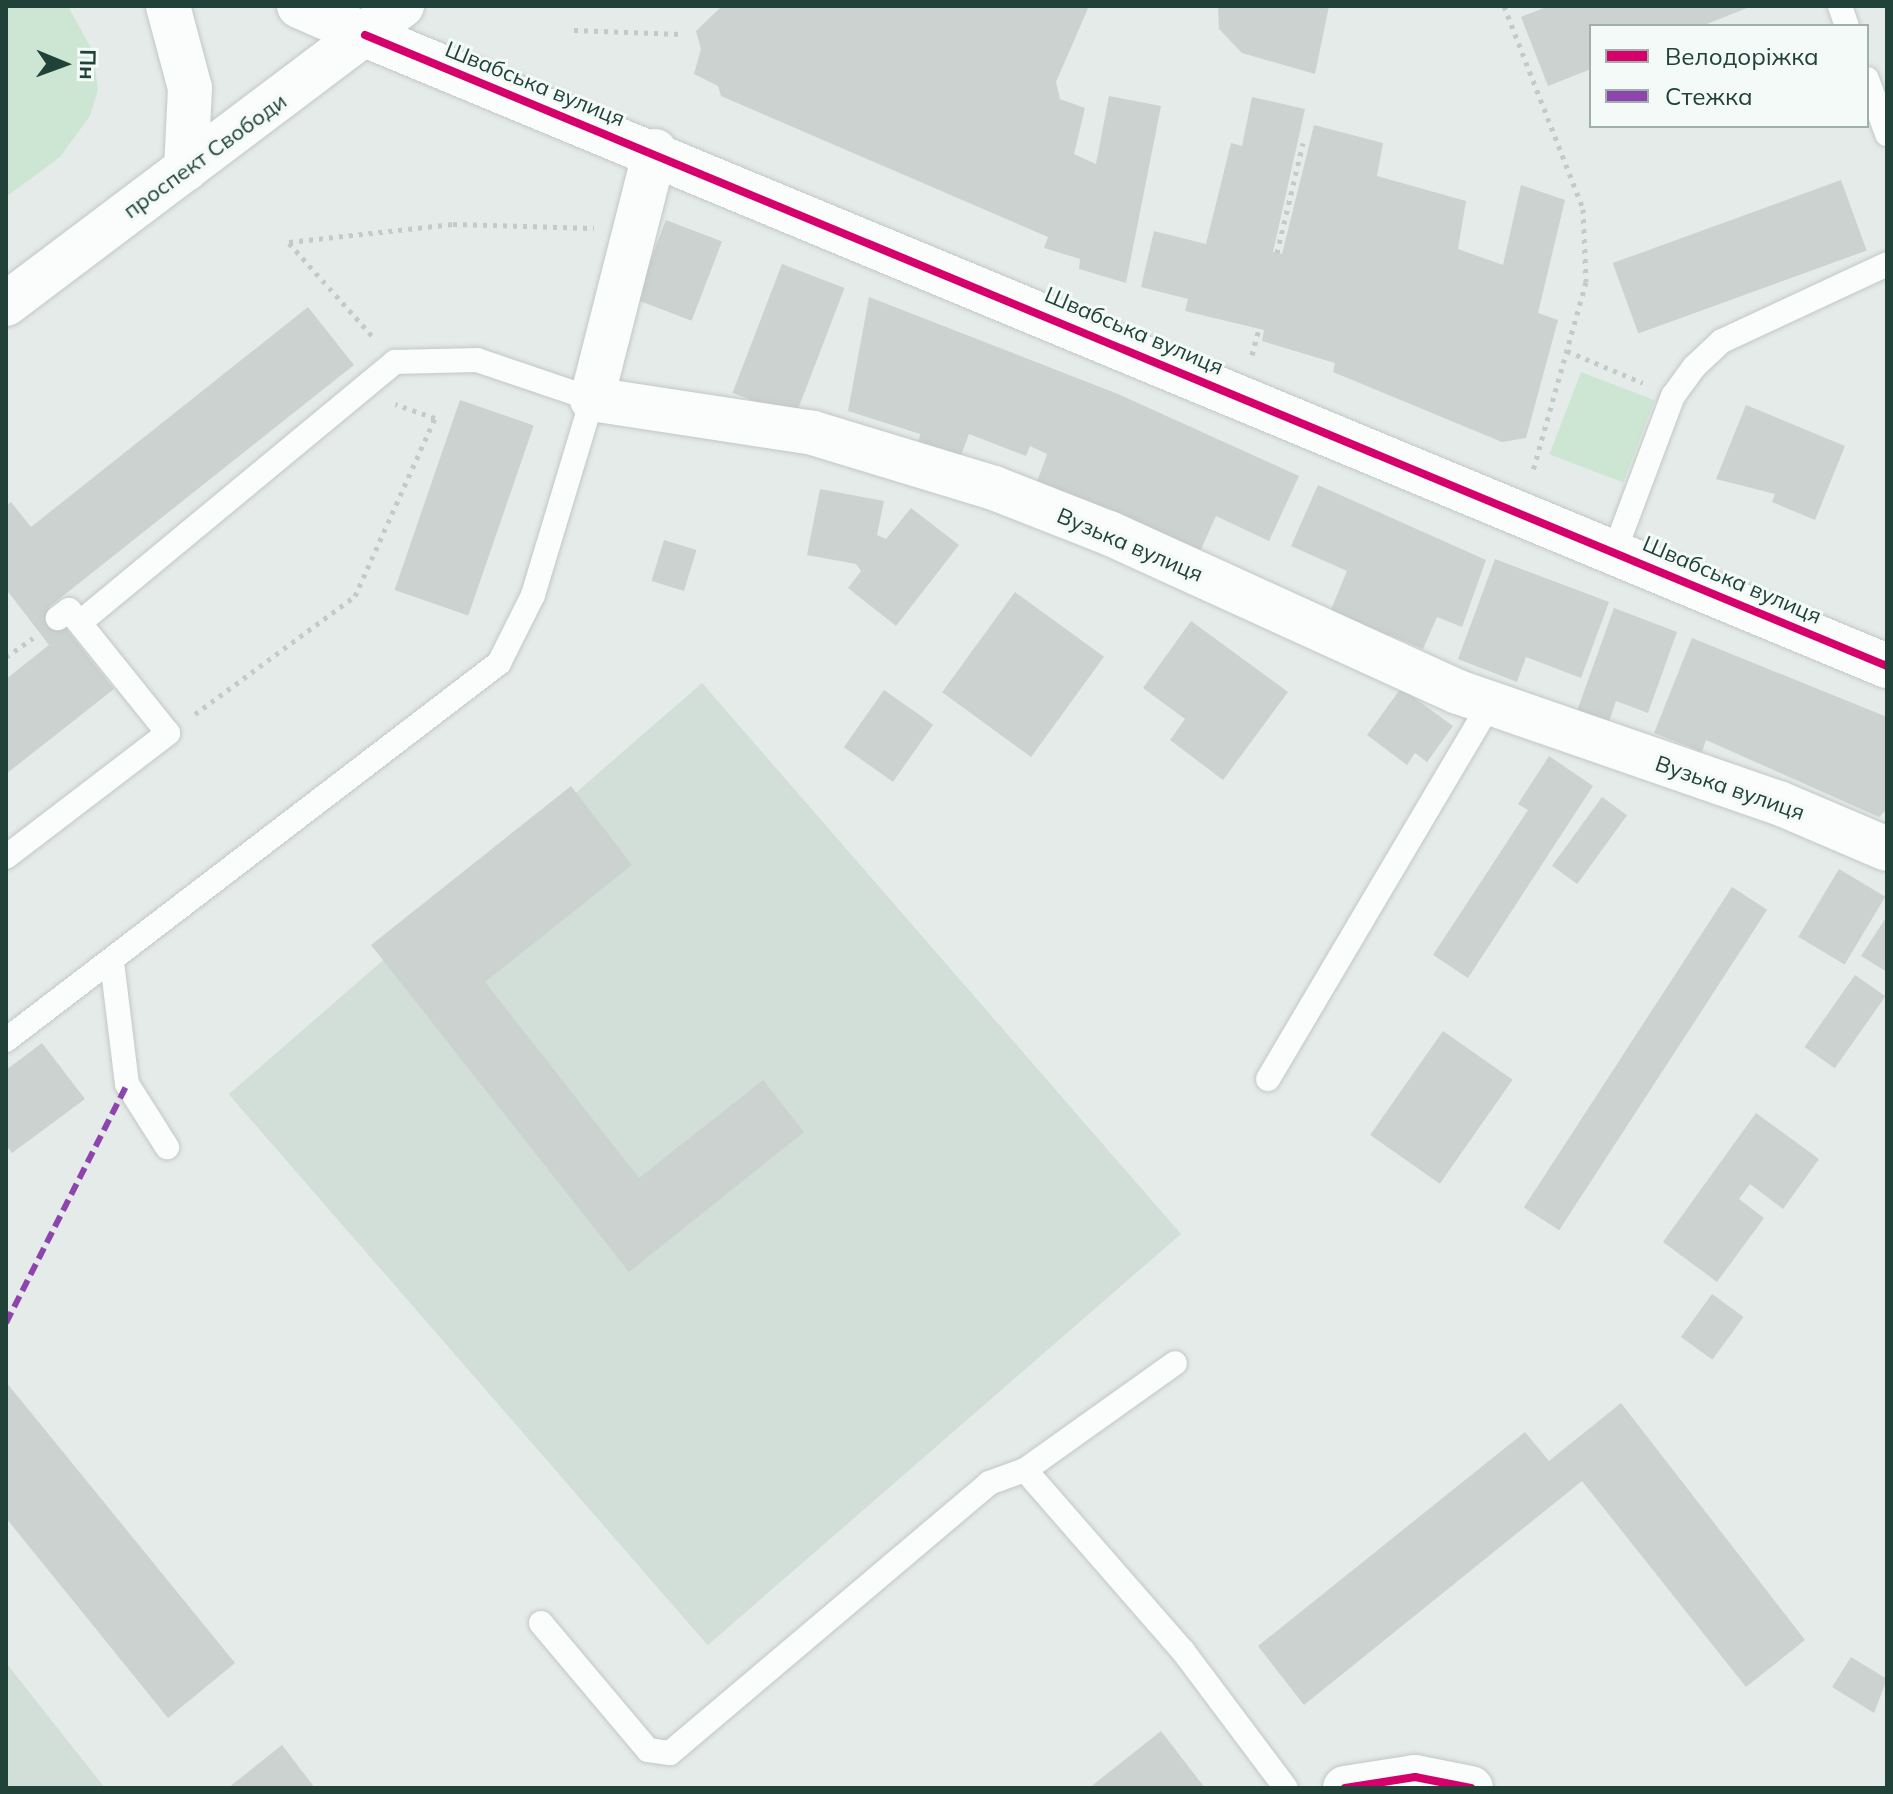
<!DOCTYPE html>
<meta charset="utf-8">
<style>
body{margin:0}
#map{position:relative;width:1893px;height:1794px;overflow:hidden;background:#e5ebe8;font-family:Mulish,sans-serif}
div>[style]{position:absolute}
.built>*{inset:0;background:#d2ded8;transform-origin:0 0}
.green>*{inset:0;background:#cde6d4;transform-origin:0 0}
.building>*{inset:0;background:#ccd2d0;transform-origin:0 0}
.path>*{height:5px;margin-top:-2.5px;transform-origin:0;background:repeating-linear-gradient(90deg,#c1cbc8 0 4px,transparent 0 10px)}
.roads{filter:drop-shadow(0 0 2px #c2c8c5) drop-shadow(0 0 2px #c2c8c5)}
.service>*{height:24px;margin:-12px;padding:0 12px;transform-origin:12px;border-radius:12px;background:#fbfcfc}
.minor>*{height:44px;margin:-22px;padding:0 22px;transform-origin:22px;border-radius:22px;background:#fbfcfc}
.tertiary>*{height:44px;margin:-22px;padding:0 22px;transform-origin:22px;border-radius:22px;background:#fbfcfc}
.secondary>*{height:44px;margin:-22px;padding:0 22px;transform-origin:22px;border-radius:22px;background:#fbfcfc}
.quiet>*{height:6px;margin-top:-3px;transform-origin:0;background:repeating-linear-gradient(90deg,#8e44ad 0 12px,transparent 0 18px)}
.cycleway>*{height:8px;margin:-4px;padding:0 4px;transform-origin:4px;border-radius:4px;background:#d6006c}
span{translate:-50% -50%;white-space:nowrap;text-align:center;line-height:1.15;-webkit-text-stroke:6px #f3faf7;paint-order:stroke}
.street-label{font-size:22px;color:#204238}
.frame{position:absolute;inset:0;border:8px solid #204238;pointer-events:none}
.legend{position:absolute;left:1589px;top:24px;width:280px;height:104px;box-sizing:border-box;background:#f3faf7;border:2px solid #9fb0ab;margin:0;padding:10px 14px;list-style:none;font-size:24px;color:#204238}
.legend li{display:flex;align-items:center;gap:16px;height:40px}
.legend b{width:40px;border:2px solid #9fb0ab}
.north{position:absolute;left:24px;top:24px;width:80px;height:80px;-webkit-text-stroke:6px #f3faf7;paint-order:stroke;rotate:91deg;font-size:22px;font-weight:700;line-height:32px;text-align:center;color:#204238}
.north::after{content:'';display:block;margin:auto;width:28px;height:36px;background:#204238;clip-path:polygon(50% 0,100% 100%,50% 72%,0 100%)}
</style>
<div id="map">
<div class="built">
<div style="left:702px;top:683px;width:730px;height:627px;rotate:49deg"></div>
<div style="clip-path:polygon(6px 1663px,105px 1788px,6px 1788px)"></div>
</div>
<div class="green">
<div style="clip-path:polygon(6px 6px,68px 6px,93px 52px,98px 90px,90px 116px,60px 157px,6px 197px)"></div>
<div style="left:1581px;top:372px;width:79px;height:88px;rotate:21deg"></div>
</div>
<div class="building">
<div style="clip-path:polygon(722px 6px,1089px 6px,1056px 82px,1060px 99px,1085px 108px,1074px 154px,1096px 164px,1109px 96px,1161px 106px,1126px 283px,1079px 269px,1080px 259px,1044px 248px,1048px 237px,721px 96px,718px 86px,694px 74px,701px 49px,696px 31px)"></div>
<div style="clip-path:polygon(1218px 6px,1329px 6px,1315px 74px,1242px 53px,1219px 29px)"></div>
<div style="clip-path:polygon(1549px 6px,1752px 6px,1702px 26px,1591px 26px,1591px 69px,1548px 86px,1521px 17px)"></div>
<div style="clip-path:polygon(1252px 97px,1305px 109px,1273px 252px,1282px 254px,1314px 125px,1383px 143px,1377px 176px,1466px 201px,1458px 249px,1503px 265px,1521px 185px,1565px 200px,1538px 313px,1558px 320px,1526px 438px,1502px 442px,1333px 372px,1335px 363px,1262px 341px,1264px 330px,1185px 311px,1188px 299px,1141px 287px,1154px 231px,1206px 244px,1231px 143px,1242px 146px)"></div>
<div style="left:1841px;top:180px;width:75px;height:243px;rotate:70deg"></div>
<div style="left:666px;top:220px;width:60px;height:85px;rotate:21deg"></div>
<div style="left:782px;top:264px;width:67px;height:138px;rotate:21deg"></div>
<div style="clip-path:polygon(869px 297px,1118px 394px,1299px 476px,1269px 541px,1216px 516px,1197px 558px,1037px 482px,1047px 454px,1030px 446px,1026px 456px,969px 434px,960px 458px,918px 446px,920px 434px,848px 411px)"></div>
<div style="clip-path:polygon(308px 307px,354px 365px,49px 607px,114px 689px,6px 774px,6px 679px,49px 645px,6px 589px,6px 506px,11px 502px,31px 527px)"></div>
<div style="left:460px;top:400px;width:78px;height:201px;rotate:19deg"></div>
<div style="clip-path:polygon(1746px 405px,1845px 446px,1815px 520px,1772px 502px,1775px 494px,1716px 479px)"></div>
<div style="clip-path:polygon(1318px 485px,1486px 560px,1462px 627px,1437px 617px,1423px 649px,1389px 635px,1385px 644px,1327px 619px,1347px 571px,1291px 546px)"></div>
<div style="clip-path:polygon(820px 489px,884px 501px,877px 535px,886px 539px,911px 508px,959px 545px,896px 626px,848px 588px,861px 571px,856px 564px,807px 555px)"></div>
<div style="left:664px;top:540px;width:34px;height:43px;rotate:17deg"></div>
<div style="clip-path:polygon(1495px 559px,1609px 602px,1581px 678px,1526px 657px,1517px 682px,1458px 659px)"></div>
<div style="left:1015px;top:592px;width:110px;height:124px;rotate:36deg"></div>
<div style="clip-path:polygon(1614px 608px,1677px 632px,1648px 713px,1616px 701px,1609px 722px,1577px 711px)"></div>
<div style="clip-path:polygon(1191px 621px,1288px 692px,1223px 780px,1170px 740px,1185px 719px,1143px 688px)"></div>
<div style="clip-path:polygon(1692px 638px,1887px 717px,1887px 809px,1879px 817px,1706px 740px,1702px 752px,1654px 733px)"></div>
<div style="clip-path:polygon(1401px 688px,1453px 726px,1427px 762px,1415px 753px,1407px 765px,1367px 735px)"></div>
<div style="left:884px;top:690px;width:60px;height:70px;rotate:35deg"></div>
<div style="clip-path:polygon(1549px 756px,1593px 786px,1468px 978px,1433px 955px,1528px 810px,1518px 804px)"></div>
<div style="clip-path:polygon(571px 786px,632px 865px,485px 982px,639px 1178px,763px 1080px,804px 1132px,629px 1272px,371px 945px)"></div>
<div style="left:1602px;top:797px;width:31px;height:85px;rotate:36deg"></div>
<div style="left:1839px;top:869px;width:54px;height:79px;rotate:31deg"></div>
<div style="left:1732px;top:887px;width:42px;height:382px;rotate:33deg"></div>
<div style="clip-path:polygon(1887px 916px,1887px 972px,1861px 956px)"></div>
<div style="left:1855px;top:975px;width:37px;height:88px;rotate:35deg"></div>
<div style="left:1443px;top:1031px;width:85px;height:127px;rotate:35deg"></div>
<div style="clip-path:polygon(42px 1043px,85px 1099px,12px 1153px,6px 1145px,6px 1070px)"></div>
<div style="clip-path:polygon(1756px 1113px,1819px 1159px,1783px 1209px,1750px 1184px,1739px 1199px,1764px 1218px,1717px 1282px,1663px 1242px)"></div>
<div style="left:1712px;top:1294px;width:39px;height:53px;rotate:36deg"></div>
<div style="clip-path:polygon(6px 1382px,235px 1663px,168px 1718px,6px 1518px)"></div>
<div style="clip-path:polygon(1621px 1403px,1805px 1640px,1746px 1687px,1582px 1481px,1304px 1705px,1258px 1646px,1525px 1432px,1549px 1461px)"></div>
<div style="clip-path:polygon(1851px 1657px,1887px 1679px,1874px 1713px,1832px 1687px)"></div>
<div style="clip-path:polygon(1161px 1731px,1205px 1788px,1089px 1788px)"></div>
<div style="clip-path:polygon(282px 1745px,315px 1788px,228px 1788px)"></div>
</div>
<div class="path">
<div style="left:1504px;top:6px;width:218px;rotate:68.7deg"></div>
<div style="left:1583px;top:209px;width:73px;rotate:87.6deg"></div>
<div style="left:1586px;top:282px;width:199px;rotate:105.7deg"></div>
<div style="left:574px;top:30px;width:106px;rotate:2.2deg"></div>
<div style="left:289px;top:242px;width:165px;rotate:-6.3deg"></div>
<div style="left:453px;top:224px;width:141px;rotate:1.6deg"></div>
<div style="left:289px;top:243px;width:126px;rotate:48.2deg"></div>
<div style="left:1277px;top:253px;width:113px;rotate:-76.7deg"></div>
<div style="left:1567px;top:351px;width:82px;rotate:22.8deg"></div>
<div style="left:1252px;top:355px;width:27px;rotate:-75deg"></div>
<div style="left:6px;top:657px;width:33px;rotate:-35deg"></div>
<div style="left:195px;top:714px;width:199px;rotate:-36.4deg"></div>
<div style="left:355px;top:596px;width:195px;rotate:-65.8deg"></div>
<div style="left:435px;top:418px;width:42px;rotate:-160.7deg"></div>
</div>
<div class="roads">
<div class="service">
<div style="left:1840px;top:6px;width:21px;rotate:71deg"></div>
<div style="left:1867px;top:79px;width:59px;rotate:70deg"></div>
<div style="left:1615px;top:550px;width:165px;rotate:-69.4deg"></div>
<div style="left:1673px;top:396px;width:36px;rotate:-54deg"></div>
<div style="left:1694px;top:367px;width:38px;rotate:-43deg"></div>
<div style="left:1722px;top:341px;width:182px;rotate:-25deg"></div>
<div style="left:6px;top:857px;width:204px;rotate:-37.4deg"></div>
<div style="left:168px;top:733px;width:158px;rotate:-128.8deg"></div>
<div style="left:69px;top:610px;width:14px;rotate:144deg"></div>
<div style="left:112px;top:962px;width:123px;rotate:83deg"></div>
<div style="left:127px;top:1084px;width:75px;rotate:57.6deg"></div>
<div style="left:6px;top:1040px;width:621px;rotate:-37.41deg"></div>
<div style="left:499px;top:663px;width:76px;rotate:-63.4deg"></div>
<div style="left:533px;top:595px;width:205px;rotate:-73.2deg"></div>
<div style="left:592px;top:399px;width:121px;rotate:-161.3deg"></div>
<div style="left:477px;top:360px;width:82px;rotate:178.6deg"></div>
<div style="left:395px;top:362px;width:409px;rotate:140.4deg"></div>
<div style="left:1268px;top:1079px;width:436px;rotate:-59.4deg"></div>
<div style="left:1025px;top:1470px;width:240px;rotate:48.9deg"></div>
<div style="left:1183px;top:1651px;width:171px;rotate:53.1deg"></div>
<div style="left:541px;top:1623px;width:166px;rotate:49.9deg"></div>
<div style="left:648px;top:1750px;width:22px;rotate:8deg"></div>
<div style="left:670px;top:1753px;width:418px;rotate:-40.2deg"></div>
<div style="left:989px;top:1483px;width:38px;rotate:-20deg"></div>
<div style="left:1025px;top:1470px;width:184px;rotate:-35.5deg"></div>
</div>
<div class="minor">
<div style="left:655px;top:151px;width:256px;rotate:104.3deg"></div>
<div style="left:592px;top:399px;width:224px;rotate:8.7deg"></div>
<div style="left:813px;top:433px;width:189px;rotate:16.9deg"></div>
<div style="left:994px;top:488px;width:123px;rotate:21.4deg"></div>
<div style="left:1109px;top:533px;width:384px;rotate:24.5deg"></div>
<div style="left:1458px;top:692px;width:340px;rotate:19.1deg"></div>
<div style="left:1779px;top:803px;width:117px;rotate:23.1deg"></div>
<div style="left:1345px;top:1788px;width:71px;rotate:-8.9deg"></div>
<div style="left:1415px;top:1777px;width:57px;rotate:11.1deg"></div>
</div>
<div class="tertiary">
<div style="left:365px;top:35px;width:1648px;rotate:22.52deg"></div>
</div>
<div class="secondary">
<div style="left:168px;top:6px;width:85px;rotate:75deg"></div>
<div style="left:190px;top:88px;width:81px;rotate:92.8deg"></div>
<div style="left:299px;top:6px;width:72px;rotate:23.7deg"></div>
<div style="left:6px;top:304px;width:496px;rotate:-37deg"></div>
</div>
</div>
<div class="quiet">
<div style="left:6px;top:1323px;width:268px;rotate:-63.1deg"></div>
</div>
<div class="cycleway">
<div style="left:365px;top:35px;width:1648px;rotate:22.52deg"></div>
<div style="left:1345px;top:1788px;width:71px;rotate:-8.9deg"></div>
<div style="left:1415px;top:1777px;width:57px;rotate:11.1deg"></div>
</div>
<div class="street-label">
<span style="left:535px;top:84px;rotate:22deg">Швабська вулиця</span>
<span style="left:205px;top:156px;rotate:-36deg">проспект Свободи</span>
<span style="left:1134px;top:331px;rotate:23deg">Швабська вулиця</span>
<span style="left:1130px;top:545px;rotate:23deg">Вузька вулиця</span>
<span style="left:1732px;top:580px;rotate:23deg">Швабська вулиця</span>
<span style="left:1730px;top:788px;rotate:19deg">Вузька вулиця</span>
</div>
<div class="frame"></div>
<ul class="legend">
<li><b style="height:10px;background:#d6006c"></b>Велодоріжка</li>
<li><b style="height:10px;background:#8e44ad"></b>Стежка</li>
</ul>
<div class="north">Пн</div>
</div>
